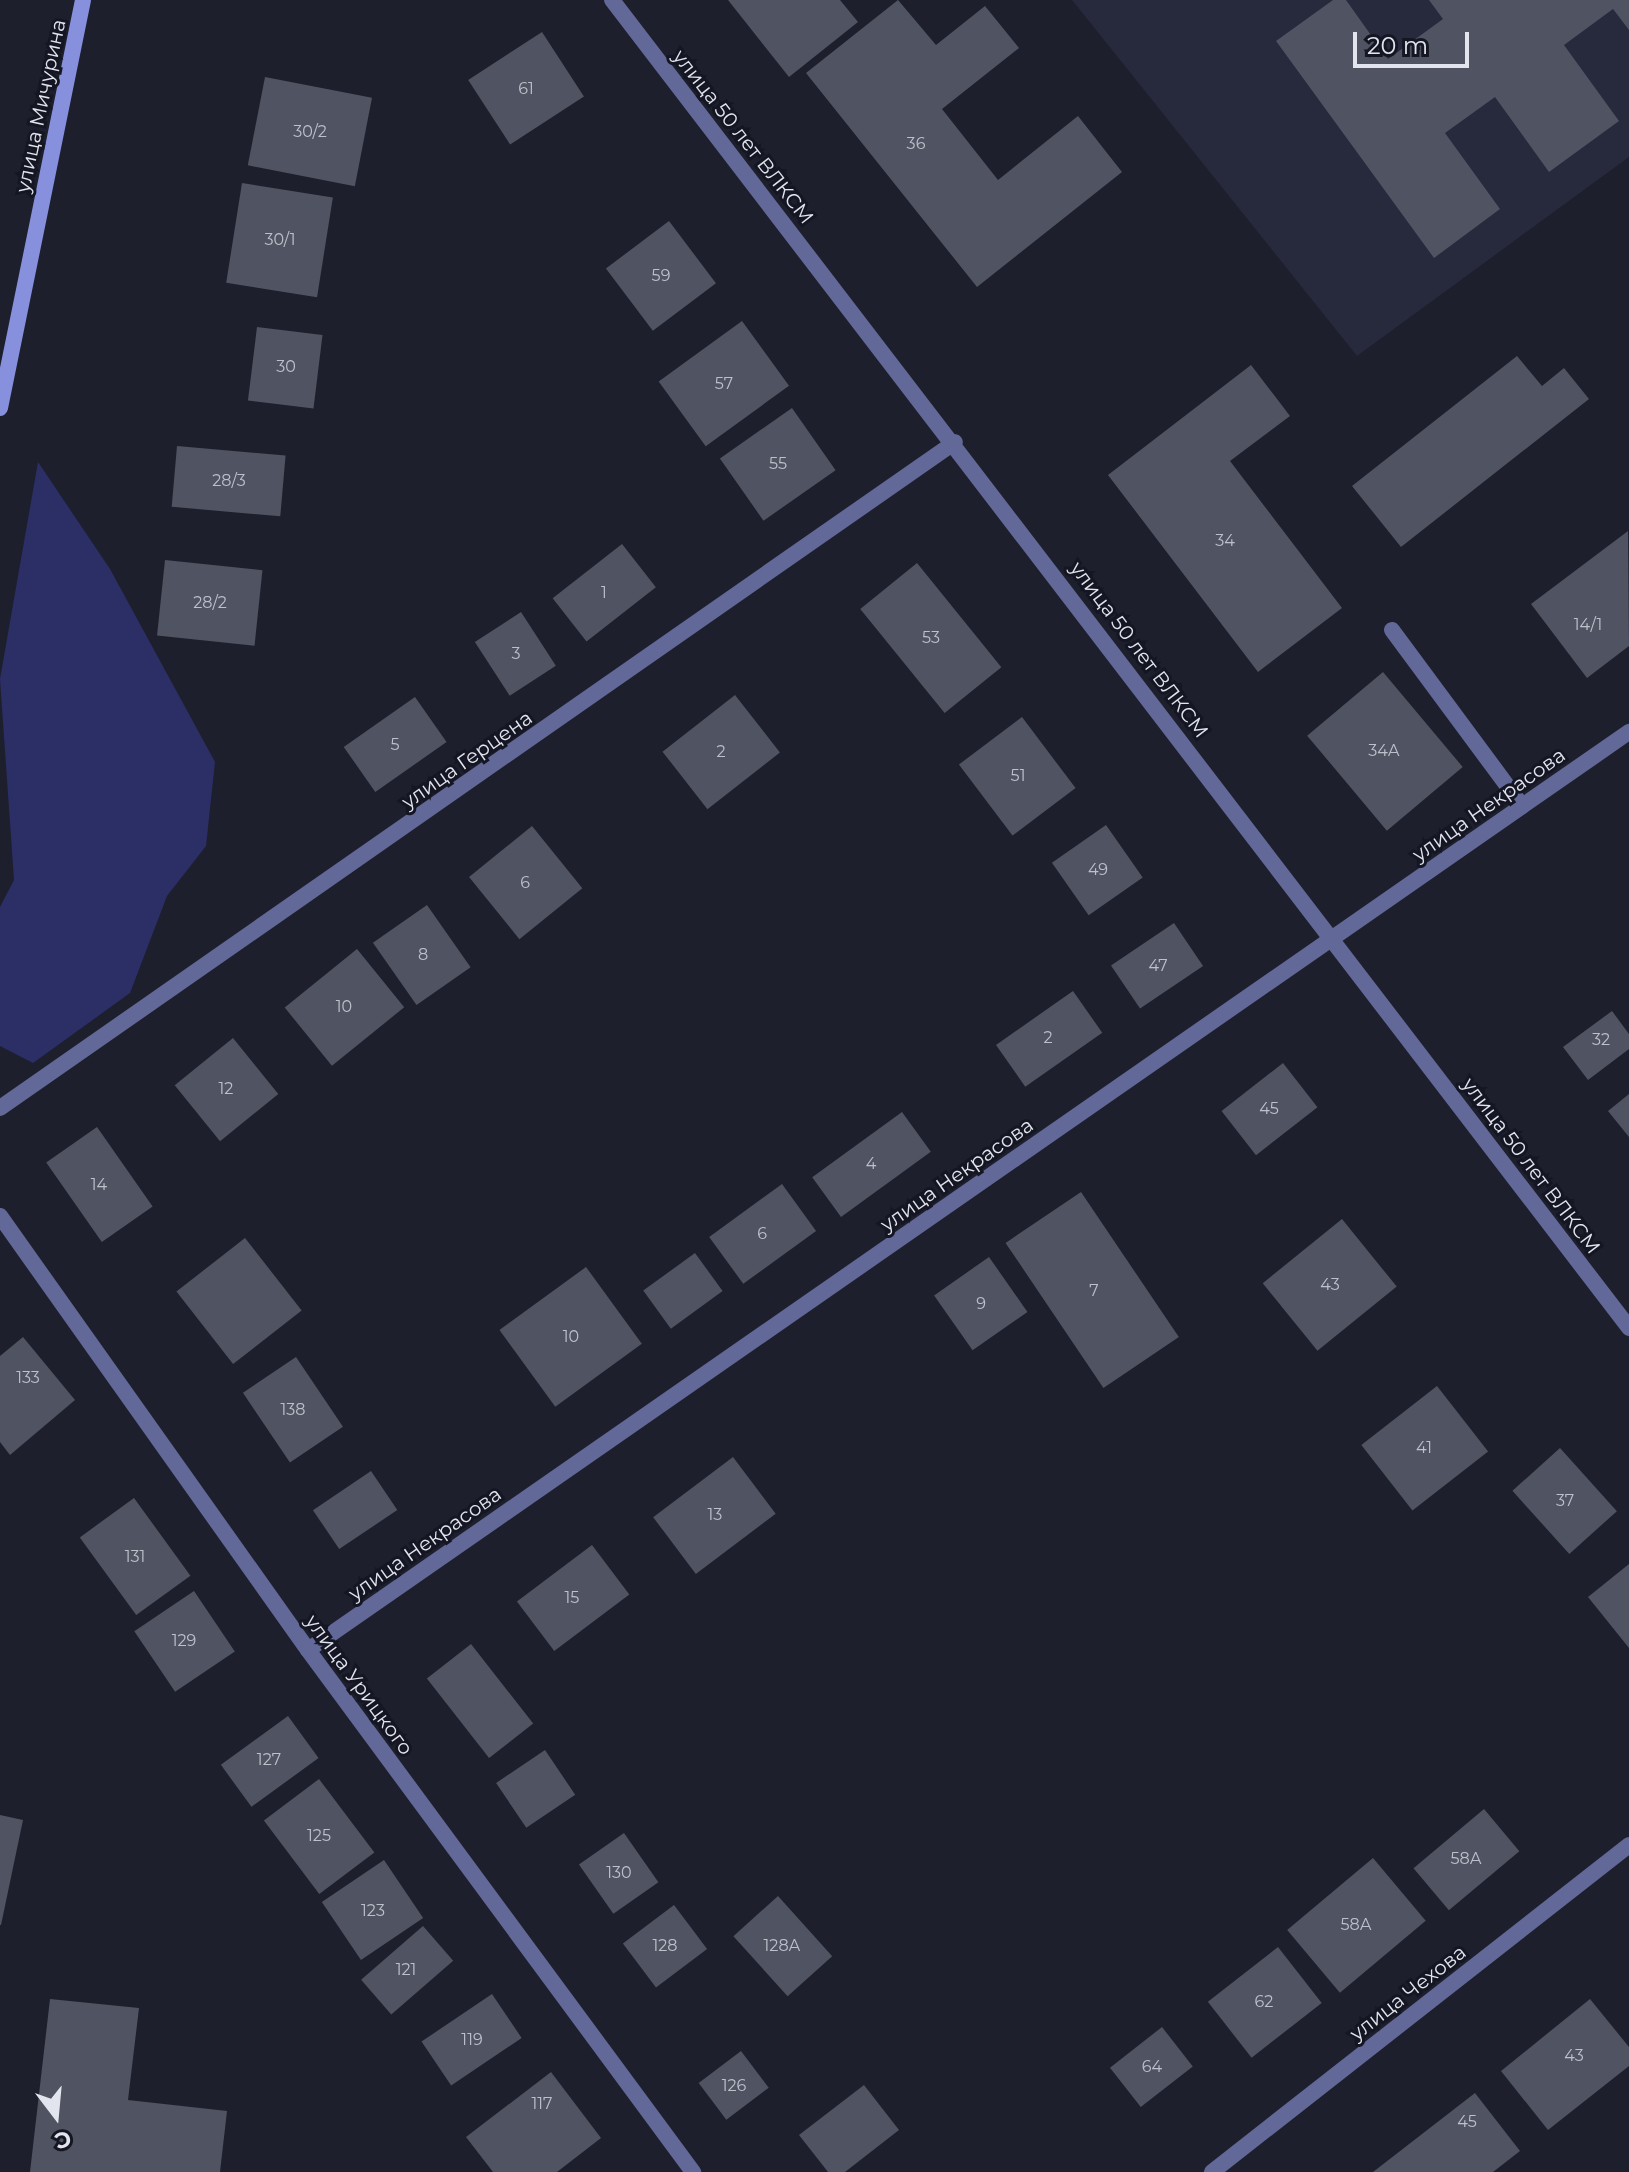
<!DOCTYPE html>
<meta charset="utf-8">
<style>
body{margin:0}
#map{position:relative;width:1629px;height:2172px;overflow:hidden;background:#1e1f2d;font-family:Montserrat,sans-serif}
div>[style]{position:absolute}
.built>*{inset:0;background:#27293c}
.green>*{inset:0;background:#2c2e66}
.building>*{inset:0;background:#505362;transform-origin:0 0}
.service>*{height:16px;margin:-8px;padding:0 8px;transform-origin:8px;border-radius:8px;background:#626898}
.minor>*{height:16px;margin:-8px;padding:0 8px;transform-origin:8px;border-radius:8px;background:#626898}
.secondary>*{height:16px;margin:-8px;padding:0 8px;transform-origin:8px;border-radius:8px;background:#8790dd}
span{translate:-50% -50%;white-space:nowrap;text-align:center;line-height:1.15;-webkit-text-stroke:6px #151623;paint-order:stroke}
.number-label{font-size:16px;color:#bec0cb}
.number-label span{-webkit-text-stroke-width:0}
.street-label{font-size:20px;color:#e3e5ee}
.north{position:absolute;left:16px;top:2076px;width:80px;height:80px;-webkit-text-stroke:6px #151623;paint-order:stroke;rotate:164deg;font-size:22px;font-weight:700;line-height:32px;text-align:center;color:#e3e5ee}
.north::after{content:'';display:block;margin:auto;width:28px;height:36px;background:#e3e5ee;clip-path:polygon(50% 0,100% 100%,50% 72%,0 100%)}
.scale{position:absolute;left:1353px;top:32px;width:116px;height:36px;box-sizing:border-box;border:4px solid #e3e5ee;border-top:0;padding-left:10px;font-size:24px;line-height:28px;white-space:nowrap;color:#e3e5ee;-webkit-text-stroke:6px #151623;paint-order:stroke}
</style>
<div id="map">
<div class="built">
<div style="clip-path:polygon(1072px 0,1629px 0,1629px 157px,1357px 356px)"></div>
</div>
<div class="green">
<div style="clip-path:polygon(38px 462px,110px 569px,215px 762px,206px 846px,167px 896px,130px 993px,33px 1063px,0 1046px,0 907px,14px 880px,0 679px)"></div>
</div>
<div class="building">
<div style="clip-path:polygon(728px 0,840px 0,858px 22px,789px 77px)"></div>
<div style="clip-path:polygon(898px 0,936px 45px,985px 6px,1019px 48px,942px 109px,998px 180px,1078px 116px,1122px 172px,977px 287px,806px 73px)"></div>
<div style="clip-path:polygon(1333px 0,1346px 0,1388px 59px,1443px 19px,1429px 0,1629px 0,1629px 30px,1613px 9px,1564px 45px,1619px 121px,1549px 172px,1495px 97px,1445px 133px,1500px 209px,1434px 258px,1276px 41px)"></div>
<div style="left:542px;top:32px;width:77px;height:88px;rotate:57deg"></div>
<div style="left:265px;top:77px;width:109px;height:90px;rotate:11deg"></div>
<div style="left:242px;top:183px;width:92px;height:101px;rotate:9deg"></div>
<div style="left:669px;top:221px;width:78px;height:79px;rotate:53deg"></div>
<div style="left:742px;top:321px;width:80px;height:103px;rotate:54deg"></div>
<div style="left:257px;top:327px;width:66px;height:74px;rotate:7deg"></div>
<div style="clip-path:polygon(1517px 356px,1542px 386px,1564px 368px,1589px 399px,1401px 547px,1352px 486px)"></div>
<div style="clip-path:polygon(1251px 365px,1290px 416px,1230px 461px,1342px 608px,1258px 672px,1108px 475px)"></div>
<div style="left:792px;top:408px;width:76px;height:88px;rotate:55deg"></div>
<div style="left:177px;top:446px;width:109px;height:61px;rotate:5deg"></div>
<div style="clip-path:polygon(1628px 531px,1629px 646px,1587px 678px,1531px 604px)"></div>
<div style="left:622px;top:544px;width:55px;height:88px;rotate:52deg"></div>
<div style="left:165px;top:560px;width:98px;height:76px;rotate:6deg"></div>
<div style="left:917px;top:563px;width:134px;height:73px;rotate:51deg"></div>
<div style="left:521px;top:612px;width:64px;height:55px;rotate:57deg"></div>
<div style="left:1383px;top:672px;width:124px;height:99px;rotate:50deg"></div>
<div style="left:735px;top:695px;width:73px;height:92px;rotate:52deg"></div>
<div style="left:415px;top:697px;width:55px;height:87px;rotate:55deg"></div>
<div style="left:1022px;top:717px;width:89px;height:79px;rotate:53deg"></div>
<div style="left:1106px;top:825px;width:64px;height:66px;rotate:55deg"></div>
<div style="left:532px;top:826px;width:80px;height:81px;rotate:51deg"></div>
<div style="left:427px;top:905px;width:76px;height:66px;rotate:55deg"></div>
<div style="left:1174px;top:923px;width:52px;height:76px;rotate:56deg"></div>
<div style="left:357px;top:949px;width:75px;height:93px;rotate:51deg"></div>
<div style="left:1073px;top:991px;width:51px;height:94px;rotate:55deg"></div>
<div style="clip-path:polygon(1612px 1011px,1629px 1034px,1629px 1049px,1588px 1080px,1563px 1047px)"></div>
<div style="left:233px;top:1038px;width:72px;height:75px;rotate:51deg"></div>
<div style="left:1283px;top:1063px;width:56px;height:78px;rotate:52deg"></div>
<div style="clip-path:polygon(1629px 1094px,1629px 1137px,1608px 1111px)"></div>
<div style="left:902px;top:1112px;width:49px;height:111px;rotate:54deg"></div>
<div style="left:97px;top:1127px;width:97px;height:62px;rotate:55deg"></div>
<div style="left:782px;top:1184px;width:58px;height:90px;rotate:54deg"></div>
<div style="left:1081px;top:1192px;width:175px;height:91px;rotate:56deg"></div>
<div style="left:1342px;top:1219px;width:87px;height:102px;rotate:51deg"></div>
<div style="left:245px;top:1238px;width:92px;height:87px;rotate:52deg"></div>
<div style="left:695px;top:1253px;width:47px;height:64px;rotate:54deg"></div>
<div style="left:989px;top:1257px;width:67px;height:67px;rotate:55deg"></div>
<div style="left:586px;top:1267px;width:95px;height:107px;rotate:54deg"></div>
<div style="clip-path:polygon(23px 1337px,75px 1400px,10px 1455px,0 1442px,0 1356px)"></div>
<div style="left:296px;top:1357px;width:84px;height:64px;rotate:56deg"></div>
<div style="left:1437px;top:1386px;width:83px;height:96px;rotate:52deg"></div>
<div style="left:1560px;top:1448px;width:85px;height:64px;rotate:48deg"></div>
<div style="left:733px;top:1457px;width:71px;height:100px;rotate:53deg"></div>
<div style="left:371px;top:1471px;width:47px;height:70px;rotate:56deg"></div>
<div style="left:134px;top:1498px;width:96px;height:67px;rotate:54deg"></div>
<div style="left:592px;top:1545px;width:62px;height:94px;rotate:53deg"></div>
<div style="clip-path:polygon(1629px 1564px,1629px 1648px,1588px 1597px)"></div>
<div style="left:194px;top:1591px;width:73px;height:72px;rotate:56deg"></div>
<div style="left:471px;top:1644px;width:101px;height:56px;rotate:52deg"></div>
<div style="left:288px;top:1716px;width:52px;height:83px;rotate:54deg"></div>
<div style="left:545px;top:1750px;width:54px;height:59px;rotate:56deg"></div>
<div style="left:319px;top:1779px;width:92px;height:69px;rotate:53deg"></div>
<div style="left:1484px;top:1809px;width:55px;height:92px;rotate:50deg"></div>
<div style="clip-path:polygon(0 1815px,23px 1820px,1px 1925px,0 1925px)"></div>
<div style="left:624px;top:1833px;width:60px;height:55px;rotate:55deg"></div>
<div style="left:1373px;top:1858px;width:82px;height:112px;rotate:50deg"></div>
<div style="left:384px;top:1860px;width:70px;height:75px;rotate:56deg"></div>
<div style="left:778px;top:1896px;width:81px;height:60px;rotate:48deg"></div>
<div style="left:674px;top:1905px;width:55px;height:64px;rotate:53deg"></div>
<div style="left:423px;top:1926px;width:46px;height:82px;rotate:49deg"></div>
<div style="left:1278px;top:1947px;width:71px;height:89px;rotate:52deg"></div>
<div style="left:492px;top:1994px;width:53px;height:85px;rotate:56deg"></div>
<div style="clip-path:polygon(50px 1999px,139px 2008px,128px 2100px,227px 2111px,220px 2172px,30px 2172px)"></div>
<div style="clip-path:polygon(1590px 1999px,1629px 2047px,1629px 2066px,1548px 2130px,1501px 2071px)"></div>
<div style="left:1162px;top:2027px;width:50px;height:66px;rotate:52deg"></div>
<div style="left:741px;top:2051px;width:46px;height:53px;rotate:53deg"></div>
<div style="clip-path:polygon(551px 2072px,601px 2138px,557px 2172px,493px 2172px,466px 2137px)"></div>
<div style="clip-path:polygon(864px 2085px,899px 2130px,845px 2172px,828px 2172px,799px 2135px)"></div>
<div style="clip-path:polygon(1475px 2093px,1520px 2151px,1493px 2172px,1373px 2172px)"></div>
</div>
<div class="service">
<div style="left:1392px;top:630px;width:219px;rotate:53.5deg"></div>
</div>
<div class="minor">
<div style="left:612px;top:0;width:1673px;rotate:52.55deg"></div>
<div style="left:0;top:1108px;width:1164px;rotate:-34.89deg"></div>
<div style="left:0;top:1216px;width:532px;rotate:54.64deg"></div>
<div style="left:308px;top:1650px;width:649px;rotate:53.59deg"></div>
<div style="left:308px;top:1650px;width:1609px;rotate:-34.8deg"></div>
<div style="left:1212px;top:2172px;width:530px;rotate:-38.1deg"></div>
</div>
<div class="secondary">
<div style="left:0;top:408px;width:416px;rotate:-78.5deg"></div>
</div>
<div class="number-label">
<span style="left:526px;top:89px">61</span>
<span style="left:310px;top:132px">30/2</span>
<span style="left:916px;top:144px">36</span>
<span style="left:280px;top:240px">30/1</span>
<span style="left:661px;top:276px">59</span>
<span style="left:286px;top:367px">30</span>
<span style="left:724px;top:384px">57</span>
<span style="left:778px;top:464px">55</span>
<span style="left:229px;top:481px">28/3</span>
<span style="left:1225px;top:541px">34</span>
<span style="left:604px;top:593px">1</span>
<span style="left:210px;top:603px">28/2</span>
<span style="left:1588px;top:625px">14/1</span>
<span style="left:931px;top:638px">53</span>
<span style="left:516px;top:654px">3</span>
<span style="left:395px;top:745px">5</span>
<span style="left:1384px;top:751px">34А</span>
<span style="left:721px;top:752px">2</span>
<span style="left:1018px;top:776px">51</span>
<span style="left:1098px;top:870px">49</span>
<span style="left:525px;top:883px">6</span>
<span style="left:423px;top:955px">8</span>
<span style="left:1158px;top:966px">47</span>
<span style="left:344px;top:1007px">10</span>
<span style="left:1048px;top:1038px">2</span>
<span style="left:1601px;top:1040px">32</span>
<span style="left:226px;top:1089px">12</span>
<span style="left:1269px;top:1109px">45</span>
<span style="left:871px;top:1164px">4</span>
<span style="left:99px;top:1185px">14</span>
<span style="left:762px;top:1234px">6</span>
<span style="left:1330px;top:1285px">43</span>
<span style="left:1094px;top:1291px">7</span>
<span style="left:981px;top:1304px">9</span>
<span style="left:571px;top:1337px">10</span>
<span style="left:28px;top:1378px">133</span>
<span style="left:293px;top:1410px">138</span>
<span style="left:1424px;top:1448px">41</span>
<span style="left:1565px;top:1501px">37</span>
<span style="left:715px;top:1515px">13</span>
<span style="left:135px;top:1557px">131</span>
<span style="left:572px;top:1598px">15</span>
<span style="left:184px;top:1641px">129</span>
<span style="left:269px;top:1760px">127</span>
<span style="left:319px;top:1836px">125</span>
<span style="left:1466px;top:1859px">58А</span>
<span style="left:619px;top:1873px">130</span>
<span style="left:373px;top:1911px">123</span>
<span style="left:1356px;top:1925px">58А</span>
<span style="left:665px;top:1946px">128</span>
<span style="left:782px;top:1946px">128А</span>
<span style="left:406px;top:1970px">121</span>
<span style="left:1264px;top:2002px">62</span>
<span style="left:472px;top:2040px">119</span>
<span style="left:1574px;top:2056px">43</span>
<span style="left:1152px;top:2067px">64</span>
<span style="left:734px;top:2086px">126</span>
<span style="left:542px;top:2104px">117</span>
<span style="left:1467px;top:2122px">45</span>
</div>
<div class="street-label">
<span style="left:41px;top:106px;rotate:-78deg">улица Мичурина</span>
<span style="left:743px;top:137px;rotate:52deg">улица 50 лет ВЛКСМ</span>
<span style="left:1139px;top:650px;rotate:53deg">улица 50 лет ВЛКСМ</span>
<span style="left:467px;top:760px;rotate:-35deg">улица Герцена</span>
<span style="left:1489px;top:805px;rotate:-35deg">улица Некрасова</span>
<span style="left:1531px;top:1166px;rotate:53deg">улица 50 лет ВЛКСМ</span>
<span style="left:957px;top:1175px;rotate:-35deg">улица Некрасова</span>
<span style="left:425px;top:1544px;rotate:-35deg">улица Некрасова</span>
<span style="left:359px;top:1685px;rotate:54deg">улица Урицкого</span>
<span style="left:1408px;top:1993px;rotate:-38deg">улица Чехова</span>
</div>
<div class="north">С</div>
<div class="scale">20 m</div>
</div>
